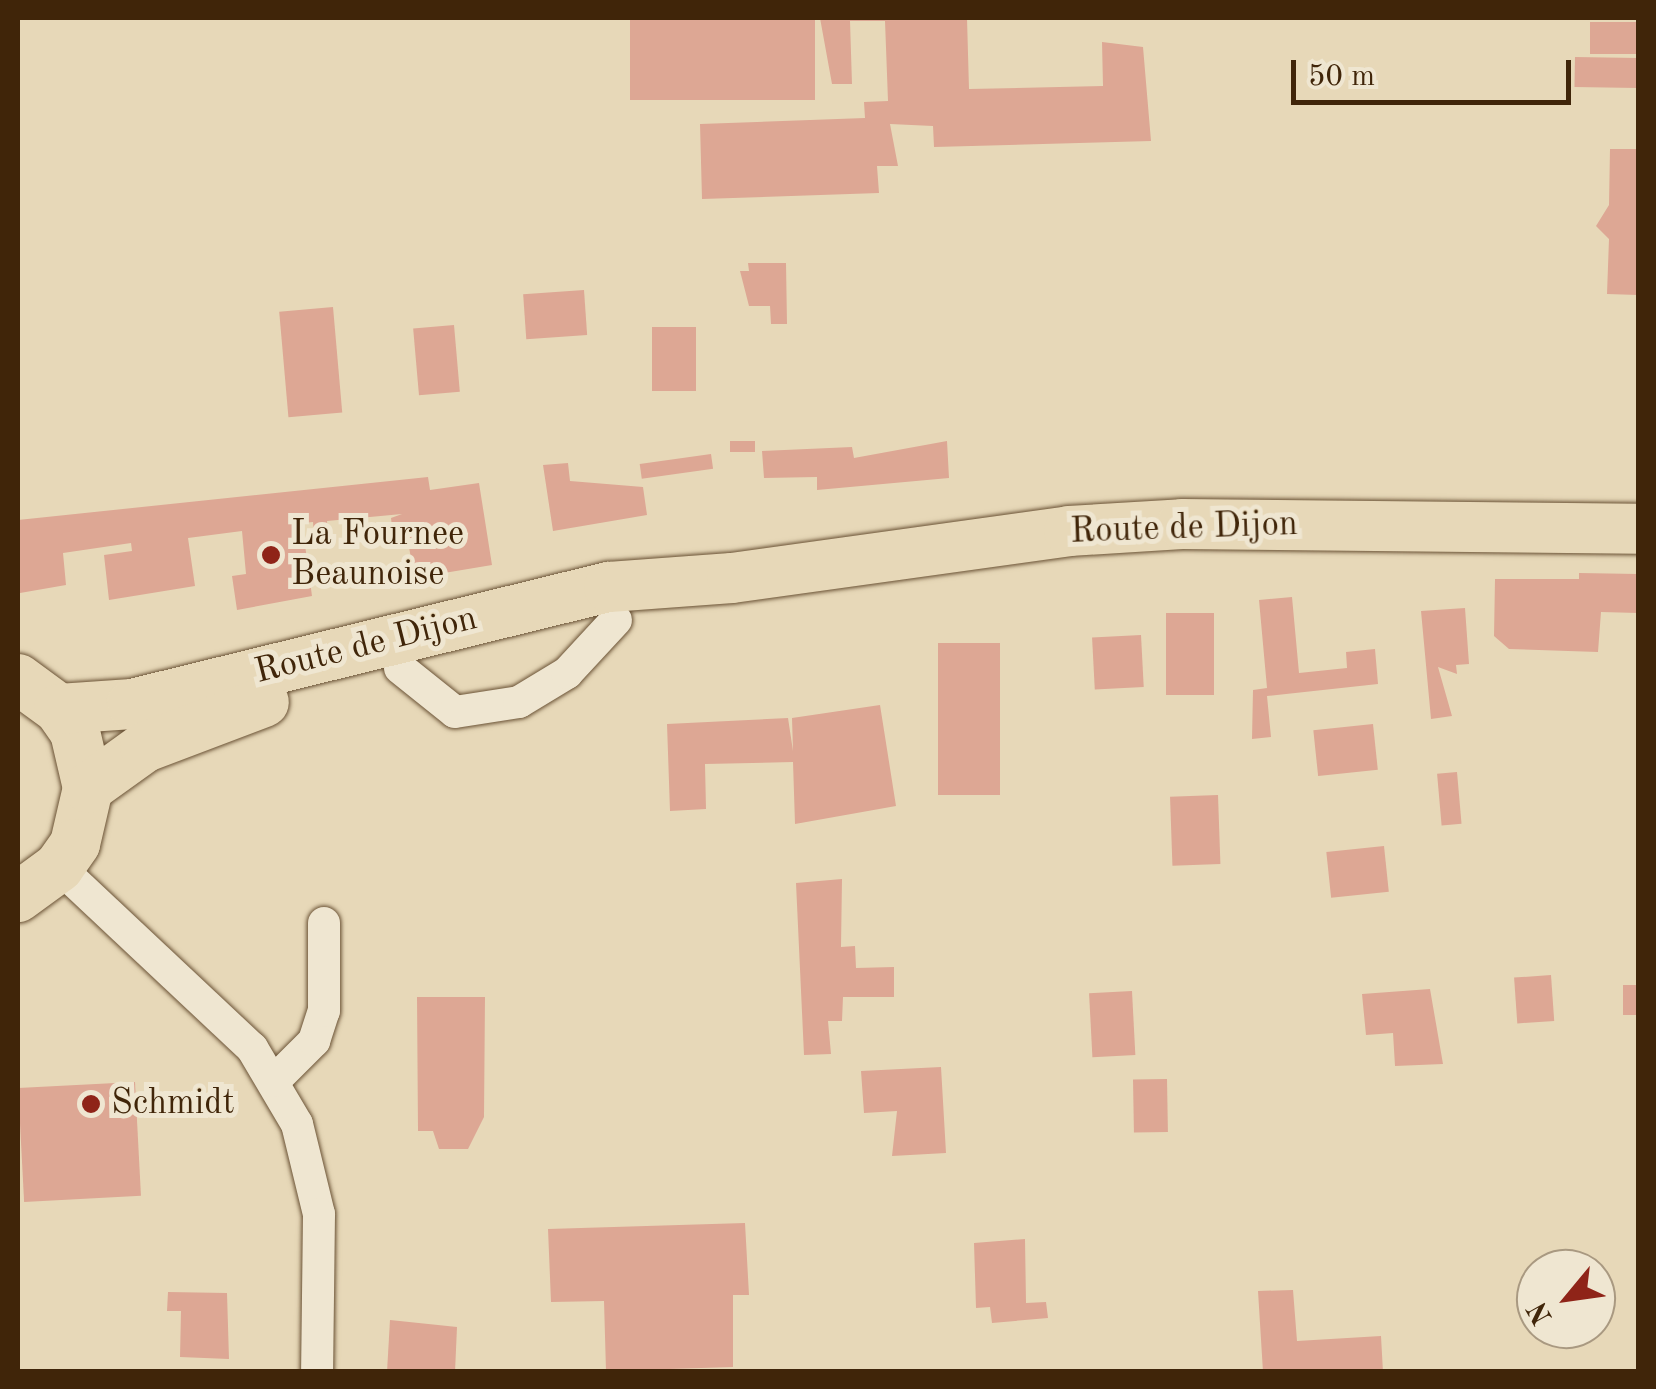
<!DOCTYPE html>
<style>
body{margin:0}
#map{position:relative;width:1656px;height:1389px;overflow:hidden;background:#e7d8b8;font-family:"Old Standard TT",serif}
div>[style]{position:absolute}
.building>*{inset:0;background:#dda794;transform-origin:0 0}
.roads{filter:drop-shadow(0 0 2px #6a5235) drop-shadow(0 0 2px #6a5235)}
.minor>*{height:32px;margin:-16px;padding:0 16px;transform-origin:16px;border-radius:16px;background:#efe6d1}
.primary>*{height:50px;margin:-25px;padding:0 25px;transform-origin:25px;border-radius:25px;background:#e7d8b8}
.dots>*{width:28px;height:28px;translate:-50% -50%;box-sizing:border-box;border:5px solid #efe6d1;border-radius:50%}
span{translate:-50% -50%;white-space:nowrap;text-align:center;line-height:1.15;-webkit-text-stroke:10px #efe6d1;paint-order:stroke}
.street-label{font-size:35px;color:#402509}
.poi-label{font-size:35px;color:#402509}
.left{translate:0 -50%;text-align:left}
.frame{position:absolute;inset:0;border:20px solid #402509;pointer-events:none}
.north{position:absolute;left:1516px;top:1249px;width:100px;height:100px;box-sizing:border-box;background:#efe6d1;border:2px solid #a99981;border-radius:50%;rotate:241deg;font-size:28px;font-weight:700;line-height:40px;text-align:center;color:#402509}
.north::after{content:'';display:block;margin:auto;width:35px;height:45px;background:#8f2418;clip-path:polygon(50% 0,100% 100%,50% 72%,0 100%)}
.scale{position:absolute;left:1291px;top:60px;width:280px;height:45px;box-sizing:border-box;border:5px solid #402509;border-top:0;padding-left:12px;font-size:30px;line-height:35px;white-space:nowrap;color:#402509;-webkit-text-stroke:8px #efe6d1;paint-order:stroke}
</style>
<div id="map">
<div class="building">
<div style="left:630px;top:18px;width:185px;height:82px"></div>
<div style="clip-path:polygon(820px 18px,967px 18px,969px 89px,1103px 86px,1102px 42px,1143px 47px,1151px 141px,934px 147px,933px 126px,890px 124px,898px 166px,877px 166px,879px 193px,702px 199px,700px 124px,865px 118px,864px 102px,888px 101px,885px 21px,850px 21px,852px 84px,832px 84px)"></div>
<div style="left:1590px;top:22px;width:48px;height:32px"></div>
<div style="left:1575px;top:57px;width:63px;height:30px;rotate:1deg"></div>
<div style="clip-path:polygon(1610px 149px,1638px 149px,1638px 295px,1607px 294px,1609px 239px,1596px 226px,1609px 205px)"></div>
<div style="clip-path:polygon(748px 263px,786px 263px,787px 324px,771px 324px,770px 306px,749px 306px,740px 271px,749px 271px)"></div>
<div style="left:584px;top:290px;width:45px;height:61px;rotate:86deg"></div>
<div style="left:333px;top:307px;width:106px;height:54px;rotate:85deg"></div>
<div style="left:454px;top:325px;width:67px;height:41px;rotate:85deg"></div>
<div style="left:652px;top:327px;width:44px;height:64px"></div>
<div style="left:755px;top:441px;width:11px;height:25px;rotate:90deg"></div>
<div style="clip-path:polygon(947px 441px,949px 478px,817px 490px,817px 477px,764px 478px,762px 451px,852px 447px,854px 458px)"></div>
<div style="left:711px;top:454px;width:15px;height:72px;rotate:82deg"></div>
<div style="clip-path:polygon(568px 463px,570px 481px,643px 487px,647px 515px,553px 531px,543px 465px)"></div>
<div style="clip-path:polygon(428px 477px,430px 490px,479px 483px,492px 565px,414px 578px,407px 534px,393px 535px,391px 518px,402px 514px,327px 521px,328px 535px,314px 537px,313px 522px,302px 523px,312px 596px,237px 610px,232px 576px,246px 574px,242px 531px,188px 538px,195px 586px,109px 600px,104px 555px,132px 551px,131px 543px,63px 553px,66px 585px,20px 593px,18px 520px)"></div>
<div style="clip-path:polygon(1579px 573px,1638px 574px,1638px 613px,1601px 612px,1598px 652px,1509px 649px,1494px 636px,1495px 579px,1579px 579px)"></div>
<div style="clip-path:polygon(1292px 597px,1299px 673px,1347px 668px,1346px 652px,1375px 649px,1378px 684px,1267px 696px,1271px 737px,1252px 739px,1253px 690px,1267px 688px,1259px 600px)"></div>
<div style="clip-path:polygon(1465px 608px,1469px 664px,1456px 665px,1457px 674px,1438px 667px,1452px 716px,1431px 719px,1421px 611px)"></div>
<div style="left:1166px;top:613px;width:48px;height:82px"></div>
<div style="left:1141px;top:635px;width:52px;height:49px;rotate:87deg"></div>
<div style="left:938px;top:643px;width:62px;height:152px"></div>
<div style="clip-path:polygon(880px 705px,896px 806px,795px 824px,793px 762px,705px 764px,706px 809px,670px 811px,667px 724px,788px 718px,793px 751px,792px 718px)"></div>
<div style="left:1373px;top:724px;width:46px;height:60px;rotate:84deg"></div>
<div style="left:1457px;top:772px;width:52px;height:20px;rotate:85deg"></div>
<div style="left:1218px;top:795px;width:69px;height:48px;rotate:88deg"></div>
<div style="left:1384px;top:846px;width:46px;height:58px;rotate:84deg"></div>
<div style="clip-path:polygon(842px 879px,841px 947px,855px 946px,856px 968px,894px 967px,894px 997px,843px 997px,842px 1021px,828px 1021px,831px 1054px,804px 1055px,796px 883px)"></div>
<div style="left:1551px;top:975px;width:46px;height:37px;rotate:86deg"></div>
<div style="left:1638px;top:985px;width:30px;height:15px;rotate:90deg"></div>
<div style="clip-path:polygon(1430px 989px,1443px 1064px,1395px 1066px,1393px 1033px,1366px 1035px,1362px 994px)"></div>
<div style="left:1132px;top:991px;width:64px;height:43px;rotate:87deg"></div>
<div style="clip-path:polygon(417px 997px,485px 997px,484px 1117px,468px 1149px,439px 1149px,433px 1131px,418px 1131px)"></div>
<div style="clip-path:polygon(941px 1067px,946px 1153px,892px 1156px,897px 1111px,864px 1113px,861px 1071px)"></div>
<div style="left:1167px;top:1079px;width:53px;height:34px;rotate:89deg"></div>
<div style="left:135px;top:1082px;width:114px;height:117px;rotate:87deg"></div>
<div style="clip-path:polygon(745px 1223px,749px 1295px,733px 1295px,733px 1367px,606px 1371px,604px 1301px,551px 1302px,548px 1229px)"></div>
<div style="clip-path:polygon(1025px 1239px,1026px 1303px,1046px 1302px,1048px 1318px,992px 1323px,990px 1307px,976px 1308px,974px 1243px)"></div>
<div style="clip-path:polygon(1293px 1290px,1297px 1341px,1381px 1336px,1383px 1372px,1263px 1372px,1258px 1291px)"></div>
<div style="clip-path:polygon(168px 1292px,227px 1293px,229px 1359px,180px 1357px,181px 1311px,167px 1311px)"></div>
<div style="clip-path:polygon(390px 1320px,457px 1327px,455px 1372px,387px 1372px)"></div>
</div>
<div class="roads">
<div class="minor">
<div style="left:400px;top:668px;width:70px;rotate:38.7deg"></div>
<div style="left:455px;top:712px;width:65px;rotate:-8.9deg"></div>
<div style="left:519px;top:702px;width:56px;rotate:-31.1deg"></div>
<div style="left:567px;top:673px;width:72px;rotate:-47.2deg"></div>
<div style="left:59px;top:867px;width:265px;rotate:43.2deg"></div>
<div style="left:252px;top:1048px;width:88px;rotate:59.4deg"></div>
<div style="left:297px;top:1124px;width:93px;rotate:76.3deg"></div>
<div style="left:319px;top:1214px;width:158px;rotate:90.7deg"></div>
<div style="left:274px;top:1081px;width:57px;rotate:-45deg"></div>
<div style="left:314px;top:1041px;width:32px;rotate:-72deg"></div>
<div style="left:324px;top:1011px;width:88px;rotate:-90deg"></div>
</div>
<div class="primary">
<div style="left:18px;top:679px;width:51px;rotate:36.2deg"></div>
<div style="left:59px;top:709px;width:28px;rotate:55deg"></div>
<div style="left:75px;top:732px;width:57px;rotate:76.9deg"></div>
<div style="left:88px;top:788px;width:57px;rotate:103.1deg"></div>
<div style="left:75px;top:844px;width:28px;rotate:125deg"></div>
<div style="left:59px;top:867px;width:51px;rotate:143.8deg"></div>
<div style="left:59px;top:709px;width:73px;rotate:-3.9deg"></div>
<div style="left:132px;top:704px;width:491px;rotate:-13.8deg"></div>
<div style="left:609px;top:587px;width:123px;rotate:-4.2deg"></div>
<div style="left:732px;top:578px;width:340px;rotate:-7.9deg"></div>
<div style="left:1069px;top:531px;width:113px;rotate:-3.5deg"></div>
<div style="left:1182px;top:524px;width:456px;rotate:0.6deg"></div>
<div style="left:88px;top:788px;width:70px;rotate:-35.7deg"></div>
<div style="left:145px;top:747px;width:127px;rotate:-20.7deg"></div>
</div>
</div>
<div class="dots">
<div style="left:271px;top:555px;background:#8f2418"></div>
<div style="left:91px;top:1104px;background:#8f2418"></div>
</div>
<div class="street-label">
<span style="left:1184px;top:529px;rotate:-2deg">Route de Dijon</span>
<span style="left:366px;top:646px;rotate:-14deg">Route de Dijon</span>
</div>
<div class="poi-label">
<span class="left" style="left:291px;top:555px">La Fournee<br>Beaunoise</span>
<span class="left" style="left:111px;top:1104px">Schmidt</span>
</div>
<div class="frame"></div>
<div class="north">N</div>
<div class="scale">50 m</div>
</div>
